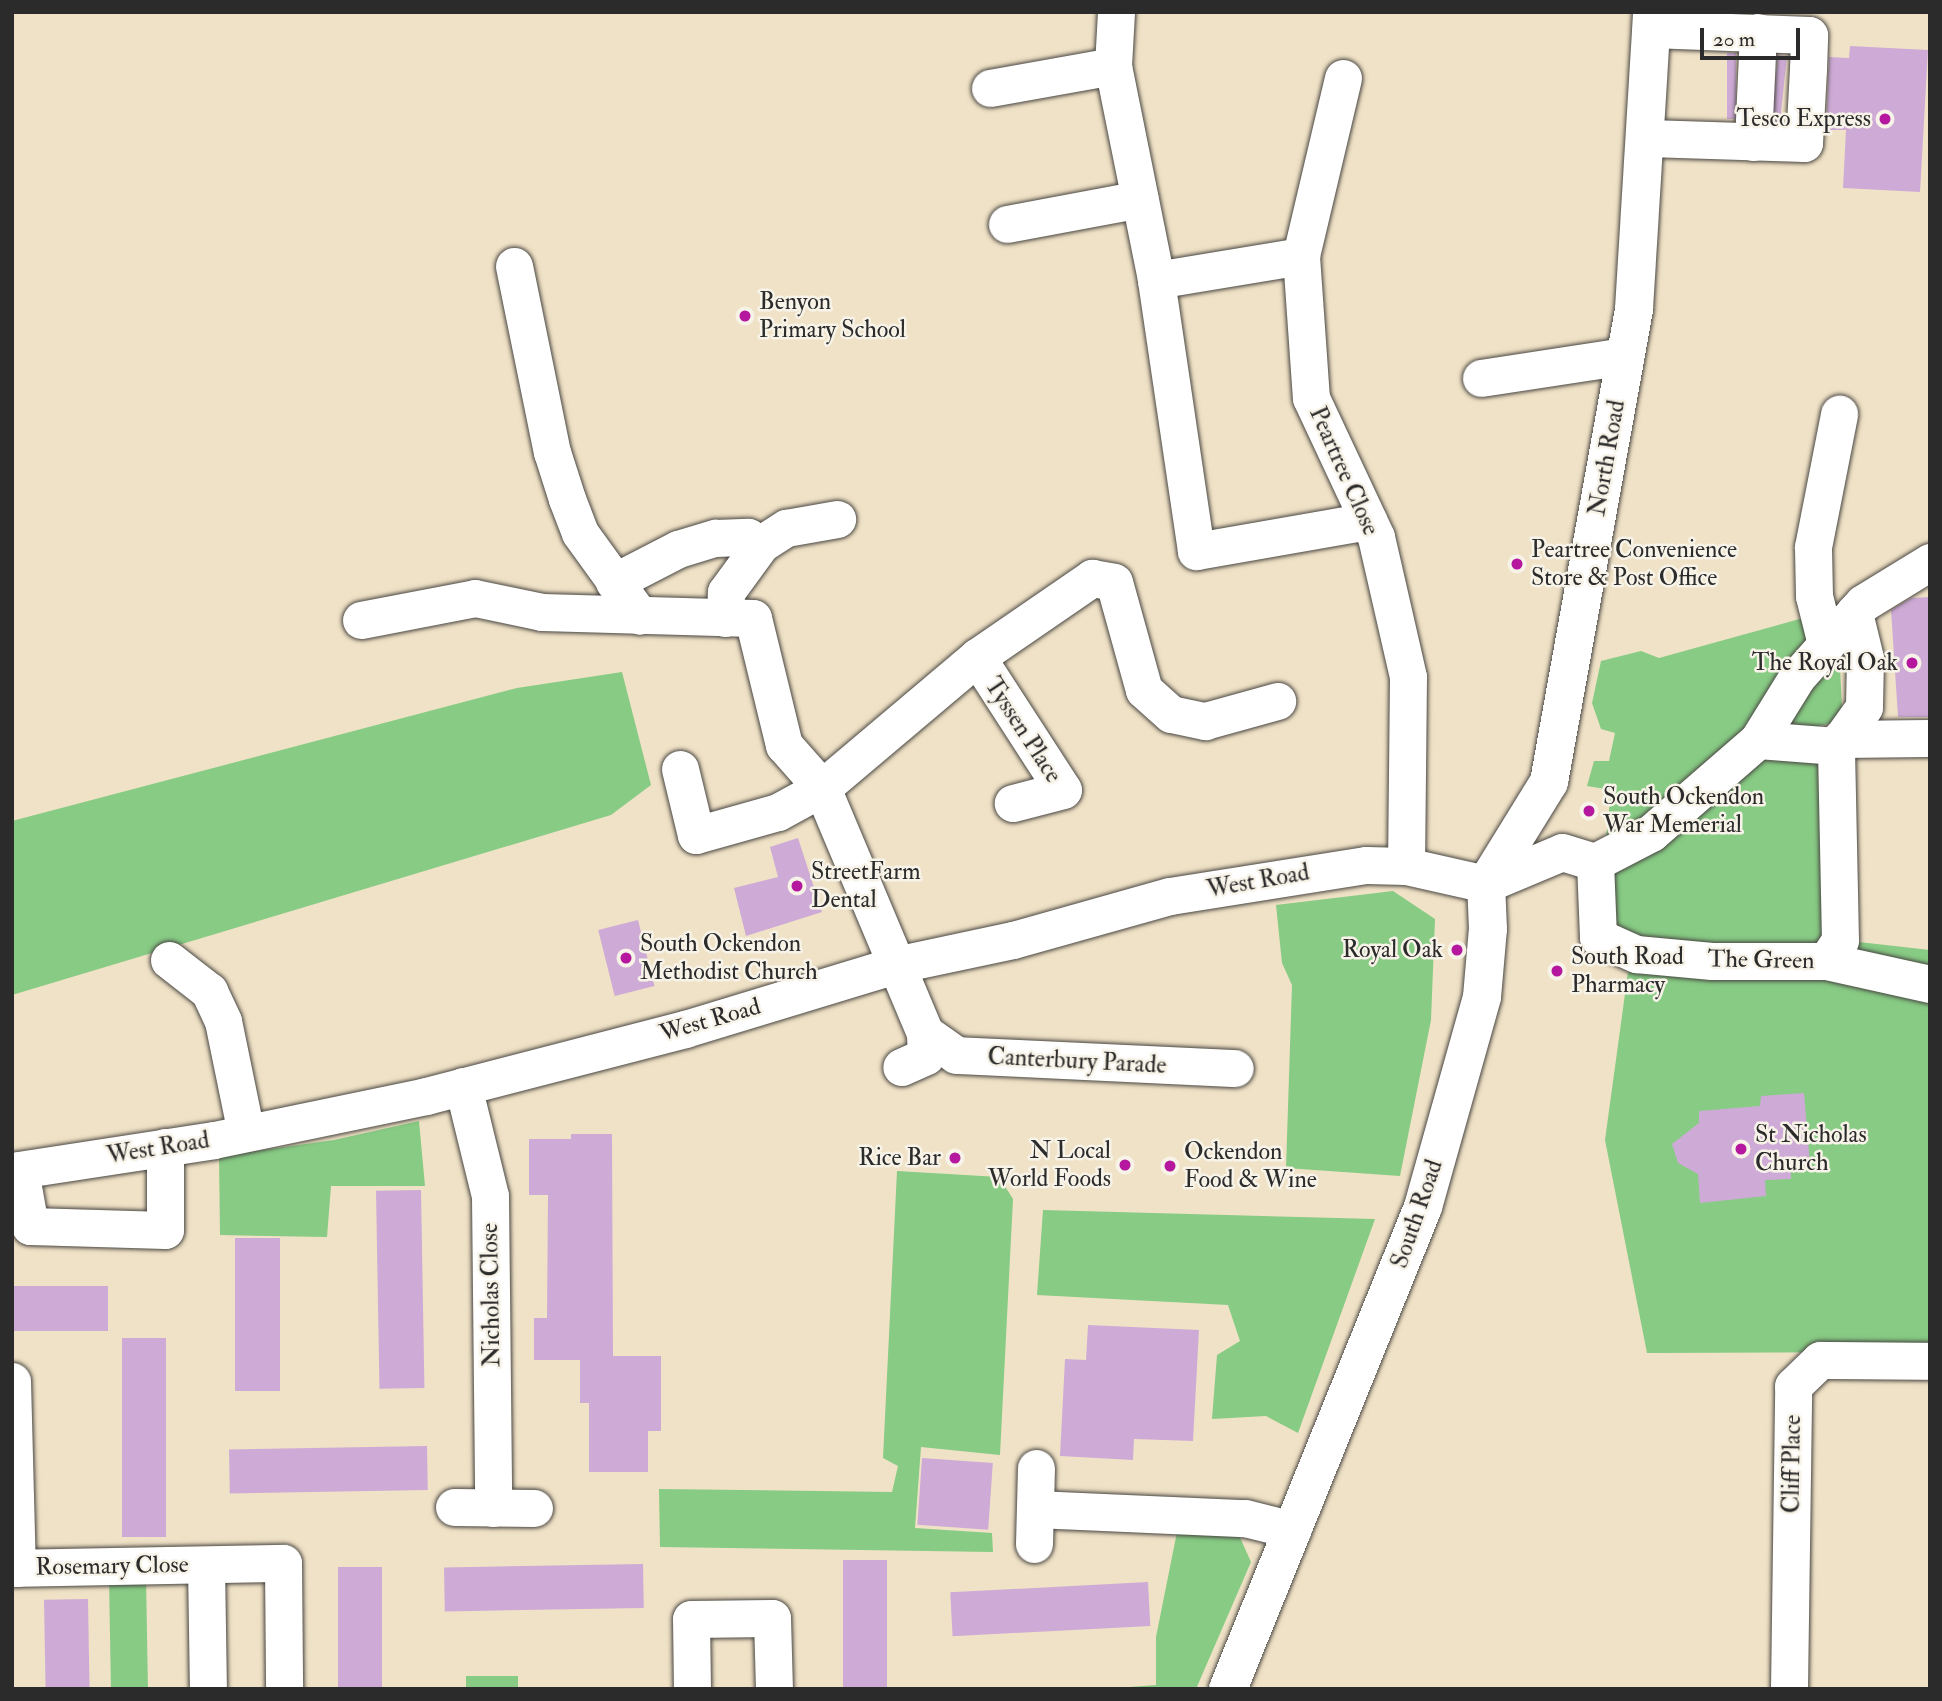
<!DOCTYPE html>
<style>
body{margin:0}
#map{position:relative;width:1942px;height:1701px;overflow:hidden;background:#f0e2c6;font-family:"IM FELL Double Pica",serif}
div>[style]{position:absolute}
.green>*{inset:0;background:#87cb84;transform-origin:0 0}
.building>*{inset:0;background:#ceabd6;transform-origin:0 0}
.roads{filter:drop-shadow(0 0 2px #494642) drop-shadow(0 0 2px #494642)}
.minor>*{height:37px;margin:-18.5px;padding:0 18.5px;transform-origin:18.5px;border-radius:18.5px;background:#fff}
.major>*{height:38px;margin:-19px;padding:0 19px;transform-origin:19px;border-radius:19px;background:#fff}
.dots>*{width:19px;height:19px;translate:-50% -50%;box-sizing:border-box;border:4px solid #f7f3e8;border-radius:50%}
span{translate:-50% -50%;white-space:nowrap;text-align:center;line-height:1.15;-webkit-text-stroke:5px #f7f3e8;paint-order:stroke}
.poi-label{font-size:24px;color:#2b2b2b}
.right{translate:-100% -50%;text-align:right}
.left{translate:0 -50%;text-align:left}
.street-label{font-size:24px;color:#2b2b2b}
.frame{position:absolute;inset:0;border:14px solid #2b2b2b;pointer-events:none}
.scale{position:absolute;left:1700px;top:28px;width:100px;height:32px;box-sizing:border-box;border:4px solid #2b2b2b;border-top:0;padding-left:9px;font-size:21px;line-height:24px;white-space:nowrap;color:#2b2b2b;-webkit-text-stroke:5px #f7f3e8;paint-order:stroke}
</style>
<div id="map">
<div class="green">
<div style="clip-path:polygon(1803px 618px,1810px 634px,1739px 735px,1630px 830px,1606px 839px,1611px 790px,1587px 786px,1594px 761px,1609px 761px,1615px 733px,1601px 729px,1592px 703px,1601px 661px,1641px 651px,1659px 658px)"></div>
<div style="clip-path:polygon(1824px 662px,1840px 667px,1842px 710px,1832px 723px,1794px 732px,1782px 712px)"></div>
<div style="clip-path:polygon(622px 672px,651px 785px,611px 815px,12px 995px,12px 821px,517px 688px)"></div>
<div style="clip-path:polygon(1814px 749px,1825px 770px,1831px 934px,1818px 948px,1648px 948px,1608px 928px,1604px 880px,1752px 758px)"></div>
<div style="clip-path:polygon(1393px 891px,1435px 919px,1431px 1020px,1400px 1176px,1286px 1168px,1292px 985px,1282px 963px,1276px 905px)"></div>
<div style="clip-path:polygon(1850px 941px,1930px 950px,1930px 1352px,1647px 1353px,1605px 1140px,1628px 972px,1709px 975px)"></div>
<div style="clip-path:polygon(419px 1121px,425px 1186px,331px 1186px,327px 1237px,220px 1235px,219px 1156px,334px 1140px)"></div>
<div style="clip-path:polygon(897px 1171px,999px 1177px,1013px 1199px,1000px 1455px,921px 1447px,915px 1528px,992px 1533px,993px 1552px,660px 1547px,659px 1489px,892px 1492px,898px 1466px,883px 1458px)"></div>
<div style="clip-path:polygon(1043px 1210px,1375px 1219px,1298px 1433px,1266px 1416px,1212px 1419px,1217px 1355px,1240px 1341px,1228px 1305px,1037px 1295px)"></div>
<div style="clip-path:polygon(1177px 1532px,1238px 1533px,1251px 1562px,1196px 1689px,1102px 1689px,1156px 1685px,1156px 1637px)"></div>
<div style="left:146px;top:1577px;width:112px;height:37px;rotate:89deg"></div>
<div style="left:518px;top:1676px;width:13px;height:52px;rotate:90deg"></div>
</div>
<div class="building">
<div style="clip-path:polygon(1850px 46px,1928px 50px,1920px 192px,1843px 188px,1846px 130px,1826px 130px,1829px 57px,1849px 58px)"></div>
<div style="left:1727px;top:53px;width:9px;height:66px"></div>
<div style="left:1778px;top:55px;width:9px;height:66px;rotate:6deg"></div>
<div style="clip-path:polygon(1930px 597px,1930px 717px,1898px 717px,1891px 610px,1911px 598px)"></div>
<div style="clip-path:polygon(798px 838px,822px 912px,746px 936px,734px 888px,778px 877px,770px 847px)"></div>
<div style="left:638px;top:920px;width:68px;height:41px;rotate:76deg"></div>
<div style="clip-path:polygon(1804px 1093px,1810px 1164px,1791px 1166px,1791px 1179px,1765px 1180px,1766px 1196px,1700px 1203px,1698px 1174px,1678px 1163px,1672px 1144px,1699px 1123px,1699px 1111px,1760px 1106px,1761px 1096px)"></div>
<div style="clip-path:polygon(571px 1134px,612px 1134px,613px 1356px,661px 1356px,661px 1431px,648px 1431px,648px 1472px,589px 1472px,589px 1403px,580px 1403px,580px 1360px,534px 1360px,534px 1318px,547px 1318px,548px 1195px,529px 1195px,529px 1139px,571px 1139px)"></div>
<div style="left:421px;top:1190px;width:198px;height:45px;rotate:89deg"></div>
<div style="left:235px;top:1238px;width:45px;height:153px"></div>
<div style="left:12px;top:1286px;width:96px;height:45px"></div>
<div style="clip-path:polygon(1088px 1325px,1199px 1330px,1193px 1441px,1134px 1439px,1133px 1460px,1060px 1456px,1065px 1359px,1086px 1360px)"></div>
<div style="left:122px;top:1338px;width:44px;height:199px"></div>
<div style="left:427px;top:1446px;width:44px;height:198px;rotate:89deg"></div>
<div style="left:922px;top:1458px;width:71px;height:67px;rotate:4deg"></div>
<div style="left:887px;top:1560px;width:129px;height:44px;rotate:90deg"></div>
<div style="left:643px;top:1564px;width:44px;height:199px;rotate:89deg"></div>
<div style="left:338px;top:1567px;width:44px;height:122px"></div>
<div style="left:1148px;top:1582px;width:44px;height:198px;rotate:87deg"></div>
<div style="left:88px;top:1599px;width:90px;height:44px;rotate:89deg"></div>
</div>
<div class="roads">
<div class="minor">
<div style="left:1116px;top:12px;width:54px;rotate:93.2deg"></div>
<div style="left:1113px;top:66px;width:218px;rotate:78.6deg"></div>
<div style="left:1156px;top:280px;width:274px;rotate:81.6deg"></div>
<div style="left:1196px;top:551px;width:175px;rotate:-9.9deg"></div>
<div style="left:1343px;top:78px;width:183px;rotate:103.3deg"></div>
<div style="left:1301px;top:256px;width:142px;rotate:86deg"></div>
<div style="left:1311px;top:398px;width:153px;rotate:64.9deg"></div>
<div style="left:1376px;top:537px;width:144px;rotate:77.1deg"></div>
<div style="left:1408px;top:677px;width:189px;rotate:90.6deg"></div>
<div style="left:990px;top:88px;width:125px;rotate:-10.1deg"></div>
<div style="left:1648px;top:138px;width:156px;rotate:1.8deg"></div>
<div style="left:1804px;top:143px;width:74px;rotate:-86.9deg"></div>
<div style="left:1808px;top:69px;width:34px;rotate:-88deg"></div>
<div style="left:1809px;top:35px;width:158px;rotate:-177.8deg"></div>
<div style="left:1753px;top:142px;width:110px;rotate:-87.4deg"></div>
<div style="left:1007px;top:224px;width:135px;rotate:-10.6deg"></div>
<div style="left:514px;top:266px;width:190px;rotate:78.5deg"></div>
<div style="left:552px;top:452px;width:49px;rotate:72.3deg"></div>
<div style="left:567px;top:499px;width:36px;rotate:69deg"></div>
<div style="left:580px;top:533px;width:102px;rotate:54.1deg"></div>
<div style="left:1156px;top:280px;width:147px;rotate:-9.4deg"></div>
<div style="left:1481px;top:378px;width:146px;rotate:-8.7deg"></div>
<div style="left:614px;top:582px;width:72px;rotate:-27.3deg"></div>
<div style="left:678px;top:549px;width:39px;rotate:-17deg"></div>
<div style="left:715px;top:538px;width:33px;rotate:-2deg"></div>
<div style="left:748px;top:537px;width:15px;rotate:28deg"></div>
<div style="left:1854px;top:613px;width:13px;rotate:-48deg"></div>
<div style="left:1863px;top:603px;width:79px;rotate:-31.5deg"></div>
<div style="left:725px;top:618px;width:26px;rotate:-88deg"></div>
<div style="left:726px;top:592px;width:59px;rotate:-53.9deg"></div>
<div style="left:761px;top:544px;width:30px;rotate:-33deg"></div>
<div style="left:786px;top:528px;width:52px;rotate:-10deg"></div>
<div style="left:361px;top:620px;width:116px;rotate:-10.9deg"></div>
<div style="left:475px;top:598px;width:68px;rotate:11.8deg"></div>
<div style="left:542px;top:612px;width:211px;rotate:1.6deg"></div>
<div style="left:753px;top:618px;width:131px;rotate:76.3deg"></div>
<div style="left:784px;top:745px;width:57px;rotate:48.5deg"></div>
<div style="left:822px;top:788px;width:266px;rotate:67.2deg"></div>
<div style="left:925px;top:1033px;width:23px;rotate:88deg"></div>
<div style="left:926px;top:1056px;width:27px;rotate:156deg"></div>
<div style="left:1826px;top:644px;width:49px;rotate:-104deg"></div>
<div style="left:1814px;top:596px;width:49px;rotate:-91.2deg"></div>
<div style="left:1813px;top:547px;width:136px;rotate:-78.9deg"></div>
<div style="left:977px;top:657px;width:158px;rotate:57.1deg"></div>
<div style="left:1063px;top:790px;width:52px;rotate:165.4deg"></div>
<div style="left:1840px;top:739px;width:90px;rotate:-0.6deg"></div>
<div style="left:680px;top:769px;width:68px;rotate:76.4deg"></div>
<div style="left:696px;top:835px;width:85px;rotate:-15.7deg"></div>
<div style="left:778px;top:812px;width:50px;rotate:-28.6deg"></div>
<div style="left:822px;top:788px;width:203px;rotate:-40.2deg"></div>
<div style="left:977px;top:657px;width:140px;rotate:-34.5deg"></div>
<div style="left:1092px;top:578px;width:22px;rotate:10deg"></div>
<div style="left:1114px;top:582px;width:112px;rotate:74.5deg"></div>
<div style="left:1144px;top:690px;width:36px;rotate:42deg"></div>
<div style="left:1171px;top:714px;width:35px;rotate:12deg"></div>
<div style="left:1205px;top:721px;width:75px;rotate:-15.5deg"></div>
<div style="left:1595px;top:862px;width:75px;rotate:87.7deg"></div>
<div style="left:1598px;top:937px;width:42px;rotate:24.1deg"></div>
<div style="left:1636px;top:954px;width:76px;rotate:5.3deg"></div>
<div style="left:1712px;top:961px;width:114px"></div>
<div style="left:1826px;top:961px;width:25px;rotate:-56deg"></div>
<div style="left:1840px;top:940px;width:194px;rotate:-91.2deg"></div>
<div style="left:169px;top:960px;width:51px;rotate:37.8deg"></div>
<div style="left:209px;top:991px;width:33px;rotate:65deg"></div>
<div style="left:223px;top:1021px;width:114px;rotate:78.4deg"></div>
<div style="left:1826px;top:961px;width:107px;rotate:12.5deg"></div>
<div style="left:925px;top:1033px;width:38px;rotate:35deg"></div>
<div style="left:956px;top:1055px;width:279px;rotate:2.7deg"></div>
<div style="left:463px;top:1086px;width:113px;rotate:76.2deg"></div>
<div style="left:490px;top:1196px;width:312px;rotate:89.4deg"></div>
<div style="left:20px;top:1170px;width:57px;rotate:79.9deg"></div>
<div style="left:30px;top:1226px;width:135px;rotate:1.7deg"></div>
<div style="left:165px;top:1230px;width:83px;rotate:-90deg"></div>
<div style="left:12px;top:1171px;width:204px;rotate:-8.7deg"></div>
<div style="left:214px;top:1140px;width:217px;rotate:-11.7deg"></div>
<div style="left:426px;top:1096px;width:268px;rotate:-14.5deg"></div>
<div style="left:685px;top:1029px;width:220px;rotate:-16.9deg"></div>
<div style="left:895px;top:965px;width:121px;rotate:-12deg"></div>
<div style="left:1013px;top:940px;width:163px;rotate:-15.7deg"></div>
<div style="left:1170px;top:896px;width:198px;rotate:-9deg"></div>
<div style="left:1366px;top:865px;width:40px;rotate:1.4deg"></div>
<div style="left:1406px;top:866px;width:82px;rotate:12.7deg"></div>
<div style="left:1486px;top:884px;width:82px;rotate:-22.8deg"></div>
<div style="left:1562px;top:852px;width:34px;rotate:17deg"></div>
<div style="left:1595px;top:862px;width:63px;rotate:-27.4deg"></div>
<div style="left:1651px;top:833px;width:142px;rotate:-41deg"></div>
<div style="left:1758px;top:740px;width:74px;rotate:-58.2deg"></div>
<div style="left:1797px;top:677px;width:86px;rotate:-48.3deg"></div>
<div style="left:1854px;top:613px;width:46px;rotate:76.3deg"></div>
<div style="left:1865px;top:658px;width:49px;rotate:91.2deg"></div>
<div style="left:1864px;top:707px;width:48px;rotate:125.7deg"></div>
<div style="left:1836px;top:746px;width:78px;rotate:-175.6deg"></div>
<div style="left:12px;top:1381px;width:187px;rotate:88.5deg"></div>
<div style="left:454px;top:1507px;width:80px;rotate:0.7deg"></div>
<div style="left:1035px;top:1509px;width:210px;rotate:2.5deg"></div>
<div style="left:1245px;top:1518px;width:49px;rotate:14deg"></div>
<div style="left:1034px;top:1544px;width:76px;rotate:-88.5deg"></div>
<div style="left:206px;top:1565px;width:124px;rotate:89.1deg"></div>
<div style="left:12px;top:1568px;width:271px;rotate:-1.1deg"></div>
<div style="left:283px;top:1563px;width:126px;rotate:89.5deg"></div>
<div style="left:692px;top:1689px;width:70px;rotate:-90.8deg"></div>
<div style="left:691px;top:1619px;width:81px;rotate:-0.7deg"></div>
<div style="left:772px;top:1618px;width:71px;rotate:88.4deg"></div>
<div style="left:1789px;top:1689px;width:303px;rotate:-89.2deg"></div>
<div style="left:1793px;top:1386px;width:37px;rotate:-44deg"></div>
<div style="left:1820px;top:1360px;width:110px;rotate:0.5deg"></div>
</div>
<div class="major">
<div style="left:1228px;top:1689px;width:520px;rotate:-67.97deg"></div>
<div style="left:1423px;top:1207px;width:218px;rotate:-74.3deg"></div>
<div style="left:1482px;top:997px;width:68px;rotate:-85deg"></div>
<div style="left:1488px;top:929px;width:45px;rotate:-92.5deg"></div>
<div style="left:1486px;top:884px;width:120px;rotate:-58.3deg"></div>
<div style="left:1549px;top:782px;width:481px;rotate:-79.8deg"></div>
<div style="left:1634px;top:309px;width:298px;rotate:-86.5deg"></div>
</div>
</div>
<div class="dots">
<div style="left:1885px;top:119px;background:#b5179e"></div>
<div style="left:745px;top:316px;background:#b5179e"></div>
<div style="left:1517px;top:564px;background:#b5179e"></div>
<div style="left:1912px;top:663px;background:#b5179e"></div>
<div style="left:1589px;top:811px;background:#b5179e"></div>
<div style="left:797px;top:886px;background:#b5179e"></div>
<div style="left:1457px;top:950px;background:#b5179e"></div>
<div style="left:626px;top:958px;background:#b5179e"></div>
<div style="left:1557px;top:971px;background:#b5179e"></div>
<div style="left:1741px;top:1149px;background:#b5179e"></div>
<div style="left:955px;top:1158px;background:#b5179e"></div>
<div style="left:1125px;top:1165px;background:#b5179e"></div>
<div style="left:1170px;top:1166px;background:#b5179e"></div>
</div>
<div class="poi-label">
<span class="right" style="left:1871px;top:119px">Tesco Express</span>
<span class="left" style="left:759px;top:316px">Benyon<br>Primary School</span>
<span class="left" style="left:1531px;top:564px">Peartree Convenience<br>Store &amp; Post Office</span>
<span class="right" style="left:1898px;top:663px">The Royal Oak</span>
<span class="left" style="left:1603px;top:811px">South Ockendon<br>War Memerial</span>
<span class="left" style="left:811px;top:886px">StreetFarm<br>Dental</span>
<span class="left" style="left:640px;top:958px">South Ockendon<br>Methodist Church</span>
<span class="right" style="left:1443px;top:950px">Royal Oak</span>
<span class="left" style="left:1571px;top:971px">South Road<br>Pharmacy</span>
<span class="left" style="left:1755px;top:1149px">St Nicholas<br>Church</span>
<span class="right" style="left:1111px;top:1165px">N Local<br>World Foods</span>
<span class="left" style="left:1184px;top:1166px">Ockendon<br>Food &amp; Wine</span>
<span class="right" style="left:941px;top:1158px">Rice Bar</span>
</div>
<div class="street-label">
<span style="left:1607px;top:458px;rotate:-80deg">North Road</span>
<span style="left:1344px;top:471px;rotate:66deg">Peartree Close</span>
<span style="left:1023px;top:730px;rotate:57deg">Tyssen Place</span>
<span style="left:1258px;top:881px;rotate:-10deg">West Road</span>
<span style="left:1761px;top:960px;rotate:1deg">The Green</span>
<span style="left:710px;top:1020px;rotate:-16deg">West Road</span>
<span style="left:1077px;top:1061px;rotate:3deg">Canterbury Parade</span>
<span style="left:158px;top:1148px;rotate:-9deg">West Road</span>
<span style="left:1417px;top:1214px;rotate:-71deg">South Road</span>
<span style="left:491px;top:1295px;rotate:-91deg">Nicholas Close</span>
<span style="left:1792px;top:1464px;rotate:-89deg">Cliff Place</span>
<span style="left:112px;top:1566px;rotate:-1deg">Rosemary Close</span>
</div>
<div class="frame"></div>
<div class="scale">20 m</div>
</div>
